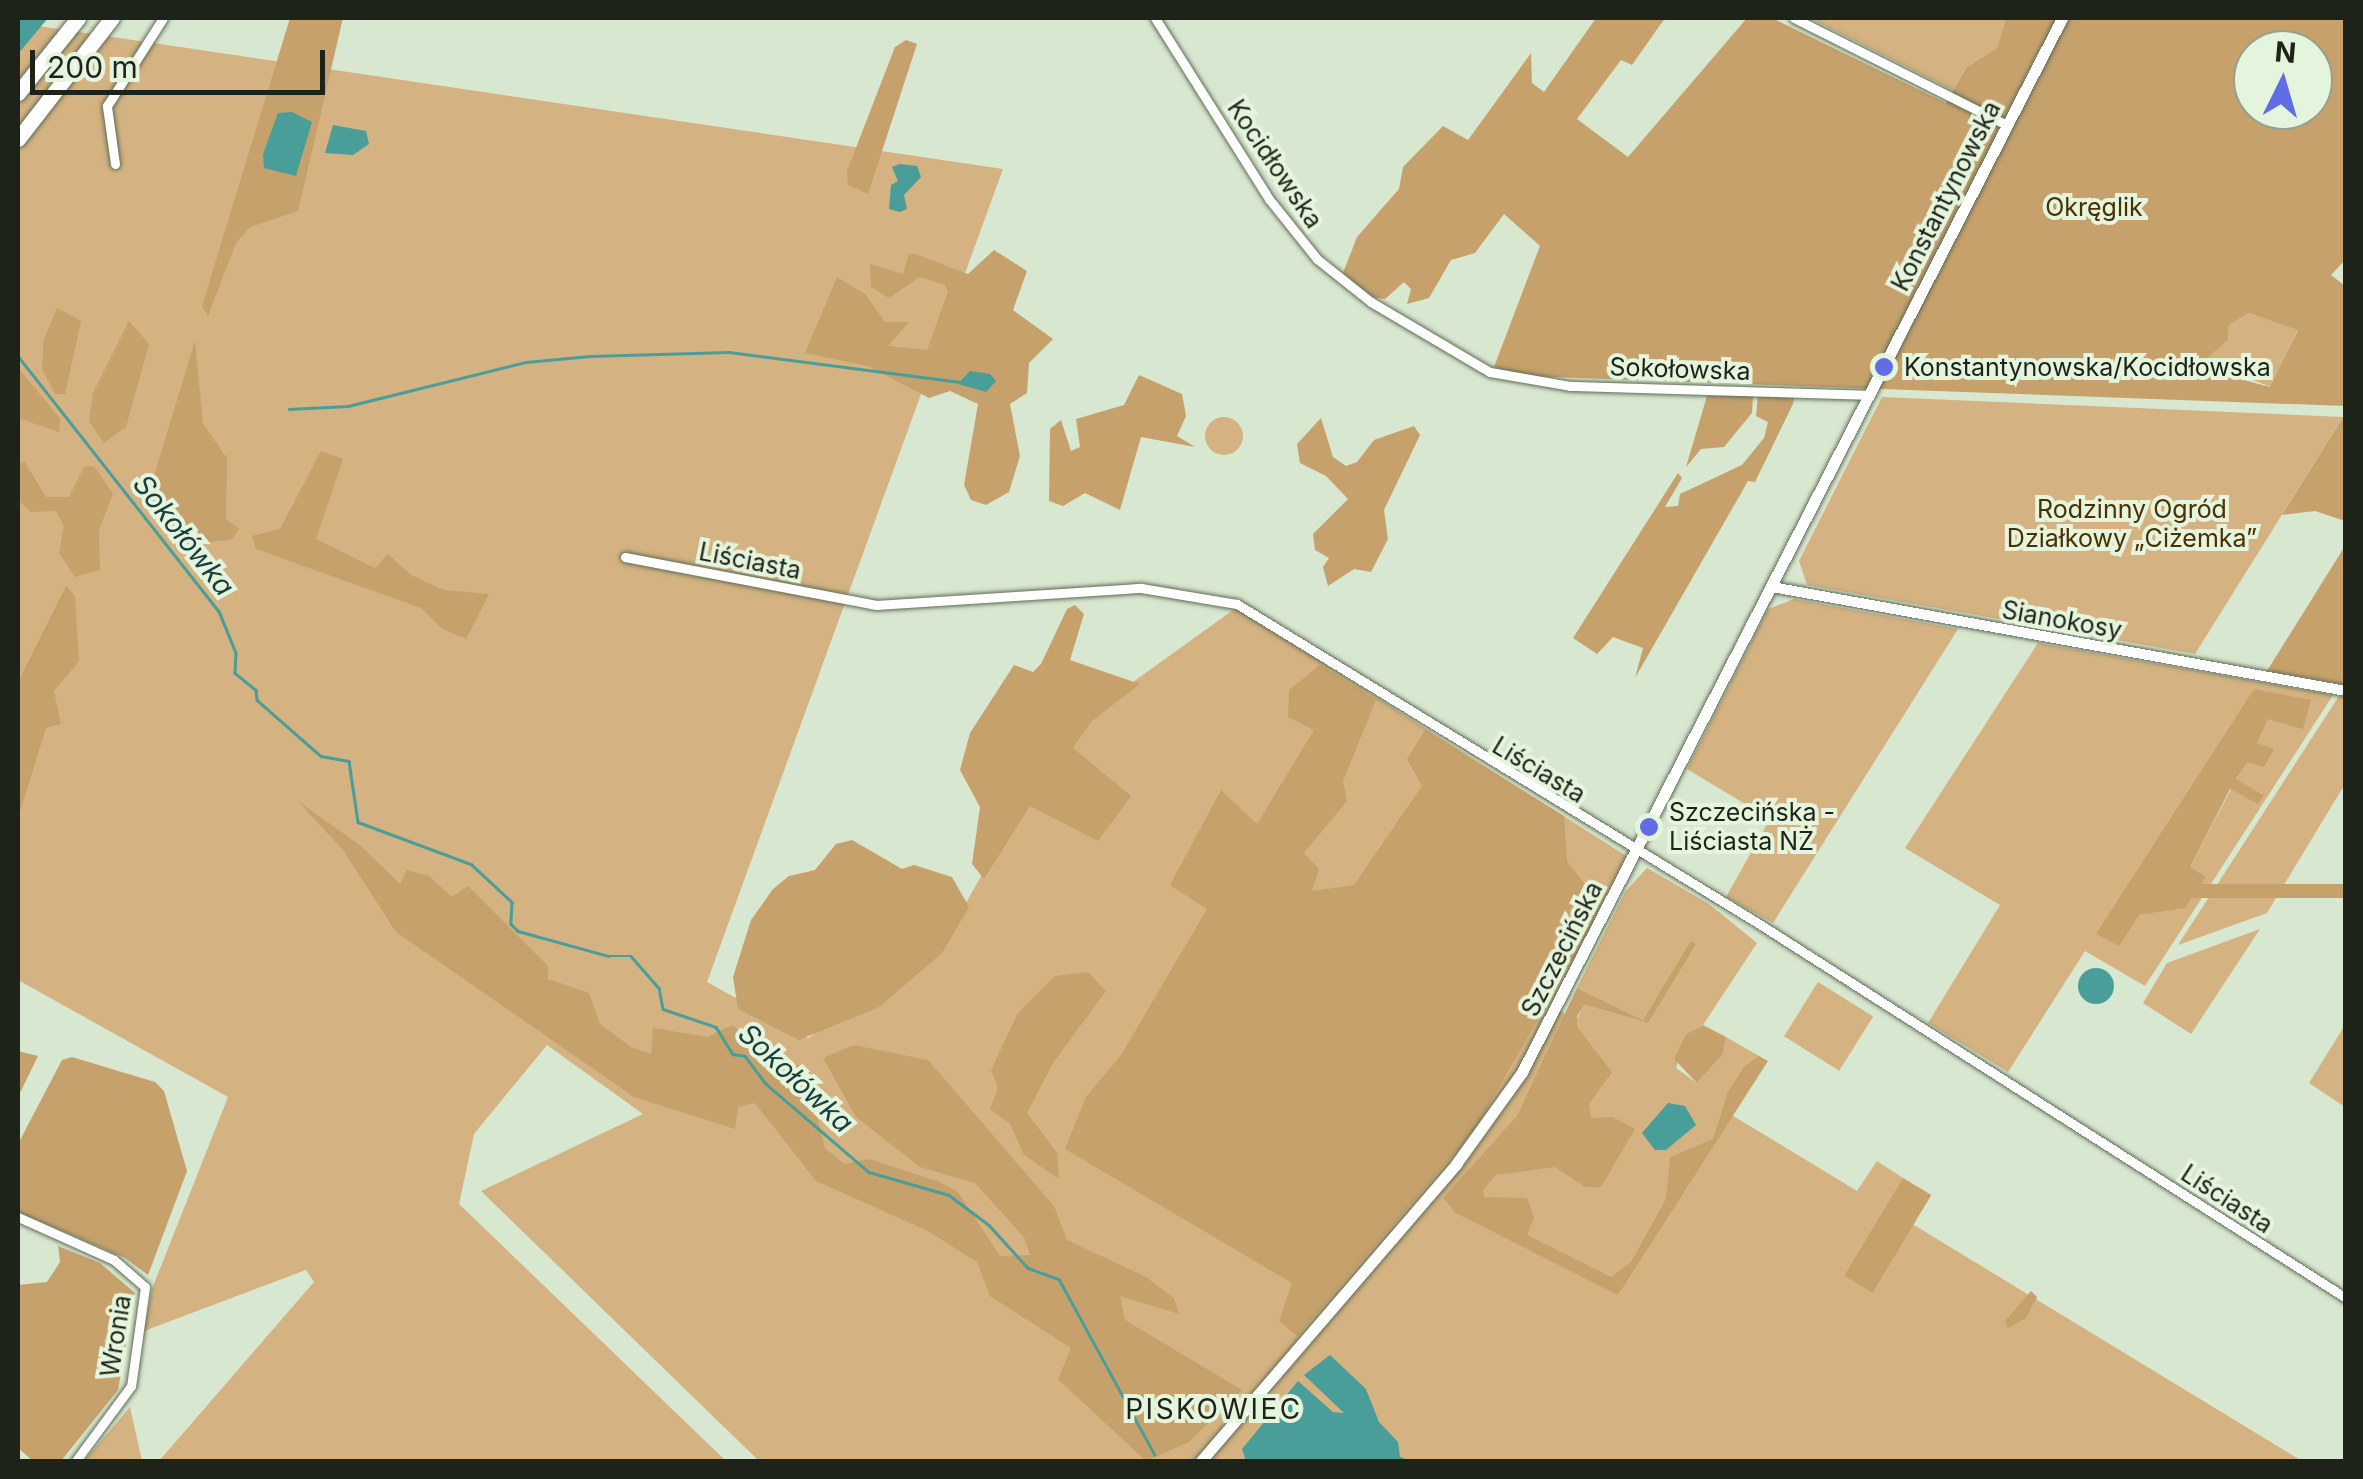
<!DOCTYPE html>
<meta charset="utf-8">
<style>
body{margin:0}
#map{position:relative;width:2363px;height:1479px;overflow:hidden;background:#d8e7cf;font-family:Inter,sans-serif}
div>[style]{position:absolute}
.green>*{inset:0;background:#d4b281;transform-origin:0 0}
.round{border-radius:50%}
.forest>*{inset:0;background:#c6a16c;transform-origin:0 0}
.water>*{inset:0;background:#499e99}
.stream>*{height:2.5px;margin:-1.25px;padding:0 1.25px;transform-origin:1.25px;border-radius:1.25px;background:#499e99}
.roads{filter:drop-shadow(0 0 2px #606d58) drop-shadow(0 0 2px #606d58)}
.minor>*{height:9px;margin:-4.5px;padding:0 4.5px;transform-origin:4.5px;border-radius:4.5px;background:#fff}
.tertiary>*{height:10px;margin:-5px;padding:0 5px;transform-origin:5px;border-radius:5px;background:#fff}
.secondary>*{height:11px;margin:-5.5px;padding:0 5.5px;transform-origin:5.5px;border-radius:5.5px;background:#fff}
.motorway>*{height:15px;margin:-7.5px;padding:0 7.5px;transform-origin:7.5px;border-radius:7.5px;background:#fff}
.dots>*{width:28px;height:28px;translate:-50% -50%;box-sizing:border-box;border:5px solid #e5f4dc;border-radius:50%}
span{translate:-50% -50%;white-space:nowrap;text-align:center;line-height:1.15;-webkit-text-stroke:8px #e5f4dc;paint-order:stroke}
.street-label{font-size:25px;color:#1e231a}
.park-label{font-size:25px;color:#4a3103}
.poi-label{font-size:25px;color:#1e231a}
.left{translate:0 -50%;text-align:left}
.water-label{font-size:28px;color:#173f3d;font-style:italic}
.neighbourhood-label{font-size:28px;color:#1e231a;letter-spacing:2.5px}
.frame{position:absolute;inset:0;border:20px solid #1e231a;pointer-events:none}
.north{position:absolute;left:2233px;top:30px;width:100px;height:100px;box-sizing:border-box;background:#e5f4dc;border:2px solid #95a08e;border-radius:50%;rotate:5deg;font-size:28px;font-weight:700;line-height:40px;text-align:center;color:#1e231a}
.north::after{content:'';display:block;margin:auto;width:35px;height:45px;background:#606de4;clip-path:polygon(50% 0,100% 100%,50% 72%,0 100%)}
.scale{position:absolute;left:30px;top:50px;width:295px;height:45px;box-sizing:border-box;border:5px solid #1e231a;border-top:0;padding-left:12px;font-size:30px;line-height:35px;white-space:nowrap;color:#1e231a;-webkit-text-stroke:8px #e5f4dc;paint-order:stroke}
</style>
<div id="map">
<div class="green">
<div style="clip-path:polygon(1810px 18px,2006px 18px,1997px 48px,1967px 67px,1954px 91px)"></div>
<div style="clip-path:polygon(18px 23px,1003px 169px,707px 982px,808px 1038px,941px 947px,1013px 820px,1087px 715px,1236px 608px,1628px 857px,1553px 1006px,1576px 1020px,1585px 1005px,1648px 1023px,1692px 941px,1643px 1020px,1577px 988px,1625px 892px,1647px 868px,1709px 904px,1757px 943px,1703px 1025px,1686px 1034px,1676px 1068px,1697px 1083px,1723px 1054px,1726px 1037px,1759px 1056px,1725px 1111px,1857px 1191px,1877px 1161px,1903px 1178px,1886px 1208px,2302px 1461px,759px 1461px,481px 1191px,643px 1114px,547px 1045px,474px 1134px,459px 1204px,726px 1461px,159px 1461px,314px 1282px,306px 1270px,144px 1331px,152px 1289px,228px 1097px,18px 980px)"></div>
<div style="clip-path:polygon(2249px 313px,2298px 329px,2271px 387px,2230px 371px,2222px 374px,2208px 358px,2228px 340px,2229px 325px)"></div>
<div style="clip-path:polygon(1882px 397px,2343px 417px,2195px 654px,1807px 585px,1799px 561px)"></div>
<div class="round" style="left:1205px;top:417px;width:38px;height:38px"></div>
<div style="clip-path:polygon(1794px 599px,1958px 629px,1773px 923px,1726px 897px,1770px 819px,1687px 769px,1768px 609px)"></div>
<div style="clip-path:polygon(evenodd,2038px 643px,2333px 695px,2145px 986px,2085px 951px,2008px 1072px,1928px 1023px,2000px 905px,1905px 848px,2038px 643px,2254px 690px,2268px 718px,2256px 743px,2273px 749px,2246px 761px,2236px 780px,2263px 794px,2257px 803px,2231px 789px,2190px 867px,2186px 907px,2139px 915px,2254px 690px)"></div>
<div style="clip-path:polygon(2339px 696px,2345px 697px,2345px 784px,2267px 913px,2178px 945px)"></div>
<div style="clip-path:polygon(2260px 929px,2191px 1034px,2143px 1003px,2167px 963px)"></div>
<div style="left:1818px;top:982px;width:65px;height:64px;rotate:32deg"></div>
<div style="clip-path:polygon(2345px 1025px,2345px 1107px,2309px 1083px)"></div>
<div style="clip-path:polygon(130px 1407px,142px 1461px,84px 1461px)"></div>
</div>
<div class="forest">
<div style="clip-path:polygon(290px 18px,343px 18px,298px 211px,250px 227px,236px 243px,208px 316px,202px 306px)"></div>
<div style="clip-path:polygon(evenodd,1596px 18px,1665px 18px,1632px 65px,1621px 60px,1577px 119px,1628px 157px,1747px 18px,1772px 18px,1946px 103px,1967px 67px,1997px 48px,2006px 18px,2345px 18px,2345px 260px,2331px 275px,2345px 286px,2345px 406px,1526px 376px,1494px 367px,1540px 246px,1504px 214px,1475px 253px,1451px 260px,1429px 298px,1407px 304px,1411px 289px,1404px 282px,1385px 299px,1370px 297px,1343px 273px,1357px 237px,1399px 189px,1403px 167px,1443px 126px,1468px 140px,1531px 53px,1532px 83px,1544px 92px,1596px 18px,2253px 50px,2313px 50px,2313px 110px,2253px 110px,2253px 50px,1596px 18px,2249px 313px,2298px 330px,2270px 387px,2221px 374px,2208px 358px,2228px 340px,2229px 325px,2249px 313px)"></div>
<div style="clip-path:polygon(906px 40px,917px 44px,868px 194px,848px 185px,847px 171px,895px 47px)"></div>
<div style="clip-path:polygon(994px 250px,1027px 271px,1013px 310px,1053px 339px,1029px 363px,1027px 393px,1010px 404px,1020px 456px,1009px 492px,986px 505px,971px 500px,964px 485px,978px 404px,950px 391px,929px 398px,868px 366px,805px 353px,837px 277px,866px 295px,885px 322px,909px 322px,888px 346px,927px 350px,948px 292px,945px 285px,920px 277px,889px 298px,871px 287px,870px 264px,903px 274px,909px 254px,915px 254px,968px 274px)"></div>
<div style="clip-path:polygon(57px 308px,81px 321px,65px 394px,55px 394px,42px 369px,44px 339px)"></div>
<div style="clip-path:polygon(129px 321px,149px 344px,126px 427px,104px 443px,89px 421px,93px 393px)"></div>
<div style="clip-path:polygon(195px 341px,203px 424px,227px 458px,226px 519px,239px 529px,231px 540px,205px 542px,204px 569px,163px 520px,150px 489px)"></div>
<div style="clip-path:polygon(18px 368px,60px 418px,59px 432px,18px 418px)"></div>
<div style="clip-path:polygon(1139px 375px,1182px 394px,1186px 416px,1177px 436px,1195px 447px,1141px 437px,1120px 510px,1085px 493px,1063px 506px,1049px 501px,1050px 429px,1061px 420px,1071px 451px,1080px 447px,1076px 419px,1124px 405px)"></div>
<div style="clip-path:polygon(1758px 395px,1794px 397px,1793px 404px,1755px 482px,1748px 481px,1635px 678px,1643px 648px,1613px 637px,1597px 654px,1573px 638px,1678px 473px,1682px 478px,1665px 507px,1678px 506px,1680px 494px,1742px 465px,1764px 438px,1768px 422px,1756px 416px)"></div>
<div style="clip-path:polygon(1707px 396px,1753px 396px,1752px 413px,1724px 447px,1701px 449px,1686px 467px)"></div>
<div style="clip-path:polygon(2345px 414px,2345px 521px,2315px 511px,2282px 515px)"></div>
<div style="clip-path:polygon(1321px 418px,1333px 457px,1346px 466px,1357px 462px,1374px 440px,1414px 426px,1420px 435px,1384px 510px,1388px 539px,1371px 572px,1354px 569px,1328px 586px,1323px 567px,1329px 558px,1315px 550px,1313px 534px,1348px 499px,1326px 476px,1300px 463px,1297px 444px)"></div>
<div style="clip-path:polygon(321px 451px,343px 459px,316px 539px,375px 568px,388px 554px,411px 575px,444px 590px,489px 594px,466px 639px,442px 629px,421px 608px,256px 549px,252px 536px,280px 529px)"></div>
<div style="clip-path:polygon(24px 461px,46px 497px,69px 497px,84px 467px,94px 466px,113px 494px,99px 530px,100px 570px,75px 577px,59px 553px,64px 526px,56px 511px,31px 512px,18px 500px,18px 465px)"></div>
<div style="clip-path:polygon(2345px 546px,2345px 685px,2267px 671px)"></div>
<div style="clip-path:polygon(66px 586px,75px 596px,79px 661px,54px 691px,61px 724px,46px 728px,18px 818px,18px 682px)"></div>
<div style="clip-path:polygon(1075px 605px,1084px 614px,1070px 660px,1140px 684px,1092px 721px,1073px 748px,1131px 796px,1098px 841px,1030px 806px,984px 879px,972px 864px,980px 807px,960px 770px,970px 733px,1014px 665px,1033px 672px,1041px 664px,1067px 609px)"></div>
<div style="clip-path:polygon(1320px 665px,1376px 700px,1343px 781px,1347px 801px,1304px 853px,1319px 869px,1312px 891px,1354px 885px,1422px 786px,1407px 759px,1425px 730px,1564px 816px,1567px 861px,1602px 907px,1474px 1131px,1297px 1336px,1279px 1321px,1292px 1283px,1065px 1149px,1086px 1097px,1121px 1055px,1207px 909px,1170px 885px,1221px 790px,1257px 824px,1314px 730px,1288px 717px,1289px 690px)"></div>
<div style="clip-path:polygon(2254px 689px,2311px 700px,2303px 729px,2268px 719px,2257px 743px,2274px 749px,2264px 767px,2247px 762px,2236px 779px,2264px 795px,2258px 804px,2230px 789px,2190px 867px,2206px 877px,2185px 908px,2139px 915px,2119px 946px,2096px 934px)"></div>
<div style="clip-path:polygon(298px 801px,361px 846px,400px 884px,407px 870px,429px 876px,452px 897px,468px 886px,548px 966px,548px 979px,589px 993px,600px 1024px,631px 1047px,651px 1054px,653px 1028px,708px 1037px,732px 1025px,773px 1058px,786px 1057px,805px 1071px,825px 1148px,844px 1164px,869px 1159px,940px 1182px,958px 1192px,1000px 1256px,1030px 1255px,1024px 1237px,975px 1183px,920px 1167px,856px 1117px,823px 1058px,854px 1045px,928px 1060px,1054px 1206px,1067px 1240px,1146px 1277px,1174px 1298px,1179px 1314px,1120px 1296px,1125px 1320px,1242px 1390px,1189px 1442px,1146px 1461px,1058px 1379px,1071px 1348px,990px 1296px,977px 1262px,928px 1231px,816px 1181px,755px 1103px,738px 1107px,735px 1129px,634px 1097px,396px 932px,343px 850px)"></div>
<div style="clip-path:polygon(852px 840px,902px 869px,914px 865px,952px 877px,969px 907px,942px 953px,879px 1007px,799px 1040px,738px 1009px,733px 977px,751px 920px,773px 889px,789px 876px,815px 870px,836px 844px)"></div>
<div style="left:2345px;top:884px;width:14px;height:178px;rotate:90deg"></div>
<div style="clip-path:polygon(1691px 941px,1696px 944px,1648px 1023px,1585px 1005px,1577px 1016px,1577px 1027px,1612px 1072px,1589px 1104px,1591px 1118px,1613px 1117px,1635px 1129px,1601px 1187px,1585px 1187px,1555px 1167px,1496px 1175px,1483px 1190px,1484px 1197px,1527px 1198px,1534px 1217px,1527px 1235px,1611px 1277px,1631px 1262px,1666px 1199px,1670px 1157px,1713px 1139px,1728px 1092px,1744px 1067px,1759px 1056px,1768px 1061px,1618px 1295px,1456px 1213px,1443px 1198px,1517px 1116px,1577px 988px,1643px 1020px)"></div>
<div style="clip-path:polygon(1088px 972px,1106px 991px,1053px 1063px,1027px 1113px,1057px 1153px,1059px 1179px,1024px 1155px,1010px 1124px,990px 1109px,998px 1088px,991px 1070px,1018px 1013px,1055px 976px)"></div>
<div style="clip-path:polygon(1703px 1025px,1726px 1037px,1723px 1054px,1697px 1083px,1674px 1059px,1686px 1034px)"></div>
<div style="clip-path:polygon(18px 1051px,38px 1056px,18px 1097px)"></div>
<div style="clip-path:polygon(72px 1057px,155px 1082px,164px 1091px,187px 1171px,148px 1275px,125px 1258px,18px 1212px,18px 1144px,62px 1060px)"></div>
<div style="left:1903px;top:1178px;width:33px;height:114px;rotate:31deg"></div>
<div style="clip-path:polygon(58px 1246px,100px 1263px,135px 1293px,118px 1390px,61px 1461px,33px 1461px,18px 1448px,18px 1285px,47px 1282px,60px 1262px)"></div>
<div style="clip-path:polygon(2031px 1291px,2037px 1297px,2026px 1318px,2008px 1328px,2005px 1321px)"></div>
</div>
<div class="water">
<div style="clip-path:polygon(19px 18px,48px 18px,18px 54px,18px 20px)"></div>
<div style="clip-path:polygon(292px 112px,312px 122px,296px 176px,264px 168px,263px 154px,278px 113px)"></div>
<div style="clip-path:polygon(333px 125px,366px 131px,369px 144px,353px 155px,325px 153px)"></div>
<div style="clip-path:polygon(900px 164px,917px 166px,921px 177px,904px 195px,907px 209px,900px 212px,889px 209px,891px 185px,898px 181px,892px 167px)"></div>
<div style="clip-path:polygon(970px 371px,990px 374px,996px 381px,986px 392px,958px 384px)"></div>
<div class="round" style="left:2078px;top:968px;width:36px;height:36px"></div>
<div style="clip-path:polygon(1668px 1103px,1685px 1106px,1696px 1125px,1666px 1150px,1655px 1150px,1642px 1133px)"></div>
<div style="clip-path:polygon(1330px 1355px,1366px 1389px,1379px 1422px,1398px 1442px,1400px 1457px,1411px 1461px,1246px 1461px,1242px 1449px,1298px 1381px,1333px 1412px,1344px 1413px,1304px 1375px)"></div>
</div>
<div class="stream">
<div style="left:18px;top:356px;width:325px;rotate:51.8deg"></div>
<div style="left:219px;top:611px;width:45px;rotate:68deg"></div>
<div style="left:236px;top:653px;width:20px;rotate:93deg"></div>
<div style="left:235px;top:673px;width:27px;rotate:39deg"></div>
<div style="left:256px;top:690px;width:10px;rotate:84deg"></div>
<div style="left:257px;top:700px;width:85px;rotate:41.2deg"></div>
<div style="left:321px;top:756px;width:28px;rotate:10deg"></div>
<div style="left:349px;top:761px;width:62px;rotate:81.6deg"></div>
<div style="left:358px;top:822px;width:121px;rotate:20.4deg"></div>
<div style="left:471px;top:864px;width:56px;rotate:42.8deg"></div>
<div style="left:512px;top:902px;width:22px;rotate:93deg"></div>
<div style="left:511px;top:924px;width:10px;rotate:45deg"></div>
<div style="left:518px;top:931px;width:94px;rotate:15.4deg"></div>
<div style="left:609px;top:956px;width:22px"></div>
<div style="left:631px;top:956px;width:43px;rotate:48.8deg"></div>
<div style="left:659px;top:988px;width:21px;rotate:79deg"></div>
<div style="left:663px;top:1009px;width:56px;rotate:18.8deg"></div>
<div style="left:716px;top:1027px;width:32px;rotate:58deg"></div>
<div style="left:733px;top:1054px;width:12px;rotate:9deg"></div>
<div style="left:745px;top:1056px;width:34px;rotate:53deg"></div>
<div style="left:765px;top:1083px;width:137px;rotate:40.6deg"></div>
<div style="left:869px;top:1172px;width:83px;rotate:16deg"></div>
<div style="left:949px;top:1195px;width:50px;rotate:36.9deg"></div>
<div style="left:989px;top:1225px;width:58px;rotate:47.8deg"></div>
<div style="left:1028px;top:1268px;width:33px;rotate:20deg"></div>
<div style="left:1059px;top:1279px;width:200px;rotate:61.4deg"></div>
<div style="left:289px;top:409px;width:59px;rotate:-2.9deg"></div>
<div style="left:348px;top:406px;width:183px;rotate:-13.9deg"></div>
<div style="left:526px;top:362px;width:64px;rotate:-5.4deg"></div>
<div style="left:590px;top:356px;width:139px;rotate:-1.6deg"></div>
<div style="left:729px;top:352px;width:233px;rotate:7.4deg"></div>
</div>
<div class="roads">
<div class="minor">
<div style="left:1155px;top:18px;width:214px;rotate:57.8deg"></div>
<div style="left:1269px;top:199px;width:77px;rotate:51.3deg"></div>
<div style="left:1317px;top:259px;width:69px;rotate:38.5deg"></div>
<div style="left:1371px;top:302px;width:138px;rotate:30.5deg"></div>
<div style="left:1490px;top:372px;width:81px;rotate:9.9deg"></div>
<div style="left:1570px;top:386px;width:300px;rotate:1.7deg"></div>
<div style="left:1794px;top:18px;width:238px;rotate:26.7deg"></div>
<div style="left:115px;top:164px;width:59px;rotate:-97.9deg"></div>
<div style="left:107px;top:106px;width:104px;rotate:-57.5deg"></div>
<div style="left:625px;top:557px;width:256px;rotate:10.8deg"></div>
<div style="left:876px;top:605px;width:266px;rotate:-3.7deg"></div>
<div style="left:1141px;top:588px;width:97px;rotate:9.5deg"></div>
<div style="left:1237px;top:604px;width:615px;rotate:31.49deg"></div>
<div style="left:1761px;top:925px;width:694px;rotate:32.52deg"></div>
<div style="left:18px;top:1217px;width:105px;rotate:24.1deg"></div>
<div style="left:114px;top:1260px;width:41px;rotate:41.1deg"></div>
<div style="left:145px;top:1287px;width:100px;rotate:98deg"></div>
<div style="left:131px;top:1386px;width:94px;rotate:126.4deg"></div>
</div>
<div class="tertiary">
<div style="left:1772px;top:587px;width:583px;rotate:10.27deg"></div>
</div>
<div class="secondary">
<div style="left:1200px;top:1462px;width:393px;rotate:-49.3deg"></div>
<div style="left:1456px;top:1164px;width:113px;rotate:-54.3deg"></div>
<div style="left:1522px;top:1072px;width:1184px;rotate:-62.87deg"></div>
</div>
<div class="motorway">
<div style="left:18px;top:93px;width:96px;rotate:-51.3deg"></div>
<div style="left:18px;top:139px;width:153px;rotate:-52.2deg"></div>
</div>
</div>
<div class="dots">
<div style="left:1884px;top:367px;background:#606de4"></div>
<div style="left:1649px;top:827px;background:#606de4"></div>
</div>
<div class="street-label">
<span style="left:1275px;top:164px;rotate:56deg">Kocidłowska</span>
<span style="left:1946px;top:196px;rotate:-63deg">Konstantynowska</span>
<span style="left:1680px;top:369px;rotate:2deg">Sokołowska</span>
<span style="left:750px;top:561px;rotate:11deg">Liściasta</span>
<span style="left:2062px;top:620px;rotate:10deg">Sianokosy</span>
<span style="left:1539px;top:770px;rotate:31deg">Liściasta</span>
<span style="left:1562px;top:949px;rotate:-63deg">Szczecińska</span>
<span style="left:2227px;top:1199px;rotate:33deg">Liściasta</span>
<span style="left:116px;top:1336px;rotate:-81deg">Wronia</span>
</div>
<div class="park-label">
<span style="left:2094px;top:207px">Okręglik</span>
<span style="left:2132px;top:524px">Rodzinny Ogród<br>Działkowy „Ciżemka”</span>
</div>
<div class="poi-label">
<span class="left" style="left:1904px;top:367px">Konstantynowska/Kocidłowska</span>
<span class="left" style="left:1669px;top:827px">Szczecińska -<br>Liściasta NŻ</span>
</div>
<div class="water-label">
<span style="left:184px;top:535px;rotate:52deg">Sokołówka</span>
<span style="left:796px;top:1078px;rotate:43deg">Sokołówka</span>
</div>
<div class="neighbourhood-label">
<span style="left:1214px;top:1409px">PISKOWIEC</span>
</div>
<div class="frame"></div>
<div class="north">N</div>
<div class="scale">200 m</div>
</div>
